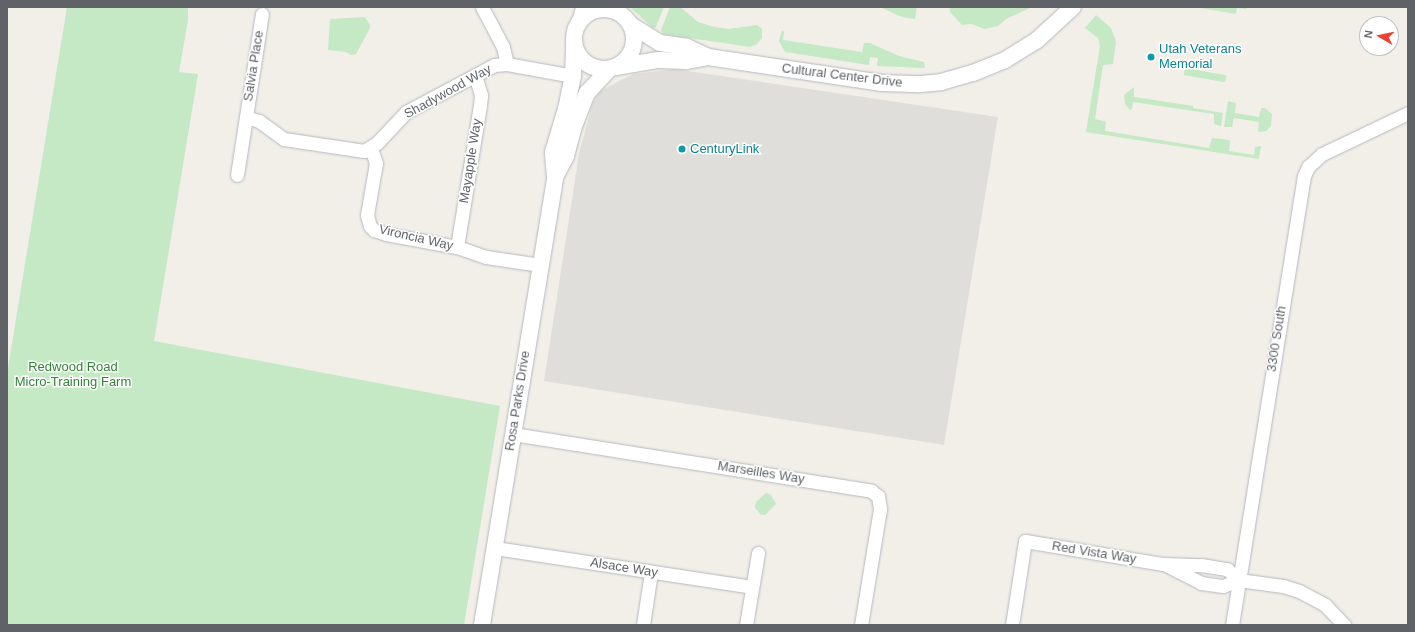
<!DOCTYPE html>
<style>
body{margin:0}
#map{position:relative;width:1415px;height:632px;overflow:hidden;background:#f1efe8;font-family:Helvetica,sans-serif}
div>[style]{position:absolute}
.industrial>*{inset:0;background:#e0deda}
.green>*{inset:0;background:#c5e8c5;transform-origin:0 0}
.roads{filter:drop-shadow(0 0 1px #b5b8bc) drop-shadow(0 0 1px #b5b8bc)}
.minor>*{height:13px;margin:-6.5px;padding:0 6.5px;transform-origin:6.5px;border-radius:6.5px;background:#fff}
.tertiary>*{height:16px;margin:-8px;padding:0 8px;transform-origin:8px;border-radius:8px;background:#fff}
.tertiary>.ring{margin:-8px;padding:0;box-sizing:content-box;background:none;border:16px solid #fff;border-radius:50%}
.dots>*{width:11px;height:11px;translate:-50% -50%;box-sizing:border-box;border:2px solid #fff;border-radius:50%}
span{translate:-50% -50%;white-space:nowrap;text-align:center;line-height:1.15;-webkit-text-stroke:3px #fff;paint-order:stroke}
.culture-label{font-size:13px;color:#0d838f}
.left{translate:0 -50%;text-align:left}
.street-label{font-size:13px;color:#5f6368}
.park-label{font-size:13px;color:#348238}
.frame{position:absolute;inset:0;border:8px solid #5f6368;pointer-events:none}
.north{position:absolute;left:1359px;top:16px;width:40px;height:40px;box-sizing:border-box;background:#fff;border:1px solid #bfc1c3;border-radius:50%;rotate:279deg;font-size:11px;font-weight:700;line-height:16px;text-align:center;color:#5f6368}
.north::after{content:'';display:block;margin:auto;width:14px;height:18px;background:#ea4335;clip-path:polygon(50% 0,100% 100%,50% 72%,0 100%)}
</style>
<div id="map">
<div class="industrial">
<div style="clip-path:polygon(674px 69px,998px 117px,944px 445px,544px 381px,579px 154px,592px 105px,599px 92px,621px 80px,634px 74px)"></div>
</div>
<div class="green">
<div style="clip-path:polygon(67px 7px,188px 7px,188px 20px,179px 72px,198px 74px,154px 341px,500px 406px,464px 625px,7px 625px,7px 374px)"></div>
<div style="clip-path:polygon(630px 7px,664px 7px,656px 27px,653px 28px)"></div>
<div style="clip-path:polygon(670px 7px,680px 7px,698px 22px,714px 27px,729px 29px,757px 25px,762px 29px,762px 38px,757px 44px,750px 47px,663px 34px,661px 30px)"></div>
<div style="clip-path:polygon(880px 7px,917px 7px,915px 19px,902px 17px)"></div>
<div style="clip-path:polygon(950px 7px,1032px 7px,1006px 19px,998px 26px,985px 29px,971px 24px,962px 25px,950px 12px)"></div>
<div style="clip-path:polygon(1195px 7px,1247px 7px,1247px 9px,1237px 8px,1236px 14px)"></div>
<div style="clip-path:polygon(1096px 15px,1111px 28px,1116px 42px,1113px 64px,1103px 65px,1095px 119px,1106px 122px,1105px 131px,1209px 148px,1212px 138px,1229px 140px,1230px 142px,1229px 151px,1254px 155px,1255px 147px,1261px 146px,1259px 159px,1086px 132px,1100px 46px,1098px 38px,1085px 28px)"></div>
<div style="clip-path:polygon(365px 17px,370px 25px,370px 28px,356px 54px,351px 55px,346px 52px,328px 50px,330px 19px)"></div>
<div style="clip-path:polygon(782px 30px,784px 32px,783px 40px,862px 52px,864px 43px,870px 43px,899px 56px,924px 62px,925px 68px,877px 66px,878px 58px,870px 57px,869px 65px,785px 52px,779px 41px)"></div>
<div style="left:1185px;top:68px;width:42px;height:7px;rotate:10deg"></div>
<div style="clip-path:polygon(1134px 87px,1134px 97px,1193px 106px,1193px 108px,1223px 113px,1221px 126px,1214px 124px,1214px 114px,1133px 102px,1132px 109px,1130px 110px,1125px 104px,1124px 95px)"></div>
<div style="clip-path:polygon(1228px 101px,1236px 103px,1235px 113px,1259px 117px,1261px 108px,1265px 108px,1272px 114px,1271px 126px,1266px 131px,1259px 132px,1258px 130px,1259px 122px,1234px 118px,1232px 127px,1224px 127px)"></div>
<div style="clip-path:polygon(766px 493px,770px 494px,776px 504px,765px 515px,761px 515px,755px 508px,756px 502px)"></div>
</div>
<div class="roads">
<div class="minor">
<div style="left:482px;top:7px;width:45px;rotate:62.3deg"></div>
<div style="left:503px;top:47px;width:17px;rotate:77deg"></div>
<div style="left:610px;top:7px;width:3px;rotate:45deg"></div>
<div style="left:577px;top:25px;width:19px;rotate:-74deg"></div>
<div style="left:246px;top:117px;width:14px;rotate:17deg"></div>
<div style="left:259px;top:121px;width:31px;rotate:36deg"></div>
<div style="left:284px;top:139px;width:81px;rotate:8.5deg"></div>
<div style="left:364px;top:151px;width:15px;rotate:-32deg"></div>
<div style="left:377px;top:143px;width:42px;rotate:-46.9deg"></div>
<div style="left:406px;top:112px;width:100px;rotate:-28.1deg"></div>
<div style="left:494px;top:65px;width:13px;rotate:-4deg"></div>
<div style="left:507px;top:64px;width:67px;rotate:10.3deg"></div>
<div style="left:371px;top:148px;width:16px;rotate:72deg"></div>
<div style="left:376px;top:163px;width:53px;rotate:99.8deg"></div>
<div style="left:367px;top:215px;width:11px;rotate:75deg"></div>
<div style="left:370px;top:226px;width:6px;rotate:45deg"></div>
<div style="left:374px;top:230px;width:13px;rotate:18deg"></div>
<div style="left:386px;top:234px;width:72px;rotate:10.4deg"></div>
<div style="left:457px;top:247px;width:31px;rotate:19deg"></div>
<div style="left:486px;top:257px;width:55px;rotate:8.4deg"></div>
<div style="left:237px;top:175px;width:163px;rotate:-81.2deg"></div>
<div style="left:457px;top:247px;width:144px;rotate:-80.8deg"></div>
<div style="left:480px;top:105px;width:10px;rotate:-84deg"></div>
<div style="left:481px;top:95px;width:21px;rotate:-107deg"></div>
<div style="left:513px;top:434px;width:363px;rotate:9deg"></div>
<div style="left:871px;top:491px;width:9px;rotate:36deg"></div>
<div style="left:878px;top:496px;width:13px;rotate:81deg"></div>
<div style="left:880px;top:509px;width:118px;rotate:99.3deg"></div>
<div style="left:495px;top:548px;width:260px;rotate:8.6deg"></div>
<div style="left:1168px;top:566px;width:37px;rotate:27deg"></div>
<div style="left:1201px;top:583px;width:22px;rotate:8deg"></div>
<div style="left:1223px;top:586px;width:17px;rotate:-21deg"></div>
<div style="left:1239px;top:580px;width:44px;rotate:7.8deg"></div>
<div style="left:1283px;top:586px;width:17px;rotate:17deg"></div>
<div style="left:1299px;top:591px;width:30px;rotate:28deg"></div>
<div style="left:1325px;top:605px;width:28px;rotate:46deg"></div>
<div style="left:643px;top:625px;width:54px;rotate:-81.4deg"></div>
<div style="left:746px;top:625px;width:73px;rotate:-80.5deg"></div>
<div style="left:1012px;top:625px;width:85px;rotate:-81.2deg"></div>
<div style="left:1025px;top:541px;width:140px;rotate:9.5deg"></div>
<div style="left:1163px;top:564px;width:38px;rotate:2deg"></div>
<div style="left:1201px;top:565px;width:26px;rotate:9deg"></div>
<div style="left:1227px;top:569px;width:16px;rotate:43deg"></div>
<div style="left:1232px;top:625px;width:455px;rotate:-80.9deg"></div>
<div style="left:1304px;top:176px;width:10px;rotate:-66deg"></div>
<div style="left:1308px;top:167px;width:19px;rotate:-43deg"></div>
<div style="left:1322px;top:154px;width:95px;rotate:-25.5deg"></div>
</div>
<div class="tertiary">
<div class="ring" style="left:574px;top:9px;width:44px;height:44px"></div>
<div style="left:631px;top:25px;width:34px;rotate:32deg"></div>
<div style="left:660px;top:43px;width:27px;rotate:8deg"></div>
<div style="left:687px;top:47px;width:23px;rotate:25deg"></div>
<div style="left:708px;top:57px;width:176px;rotate:8.5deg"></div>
<div style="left:882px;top:83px;width:38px;rotate:2deg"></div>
<div style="left:920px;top:84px;width:21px;rotate:-5deg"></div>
<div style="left:941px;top:82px;width:33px;rotate:-16deg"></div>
<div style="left:973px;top:73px;width:35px;rotate:-22deg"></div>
<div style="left:1005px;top:60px;width:36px;rotate:-32deg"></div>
<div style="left:1036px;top:41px;width:50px;rotate:-42.6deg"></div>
<div style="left:616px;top:67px;width:43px;rotate:-9.5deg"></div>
<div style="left:658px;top:60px;width:28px;rotate:2deg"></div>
<div style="left:686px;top:61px;width:22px;rotate:-10deg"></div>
<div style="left:555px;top:177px;width:24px;rotate:-62deg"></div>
<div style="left:566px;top:156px;width:28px;rotate:-75deg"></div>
<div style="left:573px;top:129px;width:39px;rotate:-69deg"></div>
<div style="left:587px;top:93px;width:33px;rotate:-47deg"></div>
<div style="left:482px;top:625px;width:454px;rotate:-80.7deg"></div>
<div style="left:555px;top:177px;width:25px;rotate:-95deg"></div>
<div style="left:553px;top:152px;width:45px;rotate:-73.2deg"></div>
<div style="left:566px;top:109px;width:34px;rotate:-78deg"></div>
<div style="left:573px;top:76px;width:35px;rotate:-88deg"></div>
</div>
</div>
<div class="dots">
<div style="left:1151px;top:57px;background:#0f9aa8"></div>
<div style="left:682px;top:149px;background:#0f9aa8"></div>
</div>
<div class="culture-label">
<span class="left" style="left:1159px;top:57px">Utah Veterans<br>Memorial</span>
<span class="left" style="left:690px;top:149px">CenturyLink</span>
</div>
<div class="street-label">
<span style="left:254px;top:66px;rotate:-81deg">Salvia Place</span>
<span style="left:842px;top:76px;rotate:7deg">Cultural Center Drive</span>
<span style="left:448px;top:92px;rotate:-29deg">Shadywood Way</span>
<span style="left:471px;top:161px;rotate:-81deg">Mayapple Way</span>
<span style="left:416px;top:238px;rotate:13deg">Vironcia Way</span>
<span style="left:1277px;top:339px;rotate:-81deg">3300 South</span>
<span style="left:518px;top:401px;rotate:-81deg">Rosa Parks Drive</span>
<span style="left:761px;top:473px;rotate:9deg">Marseilles Way</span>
<span style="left:1094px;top:553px;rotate:9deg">Red Vista Way</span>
<span style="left:624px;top:568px;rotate:9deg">Alsace Way</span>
</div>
<div class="park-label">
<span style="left:73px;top:375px">Redwood Road<br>Micro-Training Farm</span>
</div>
<div class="frame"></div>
<div class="north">N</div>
</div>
